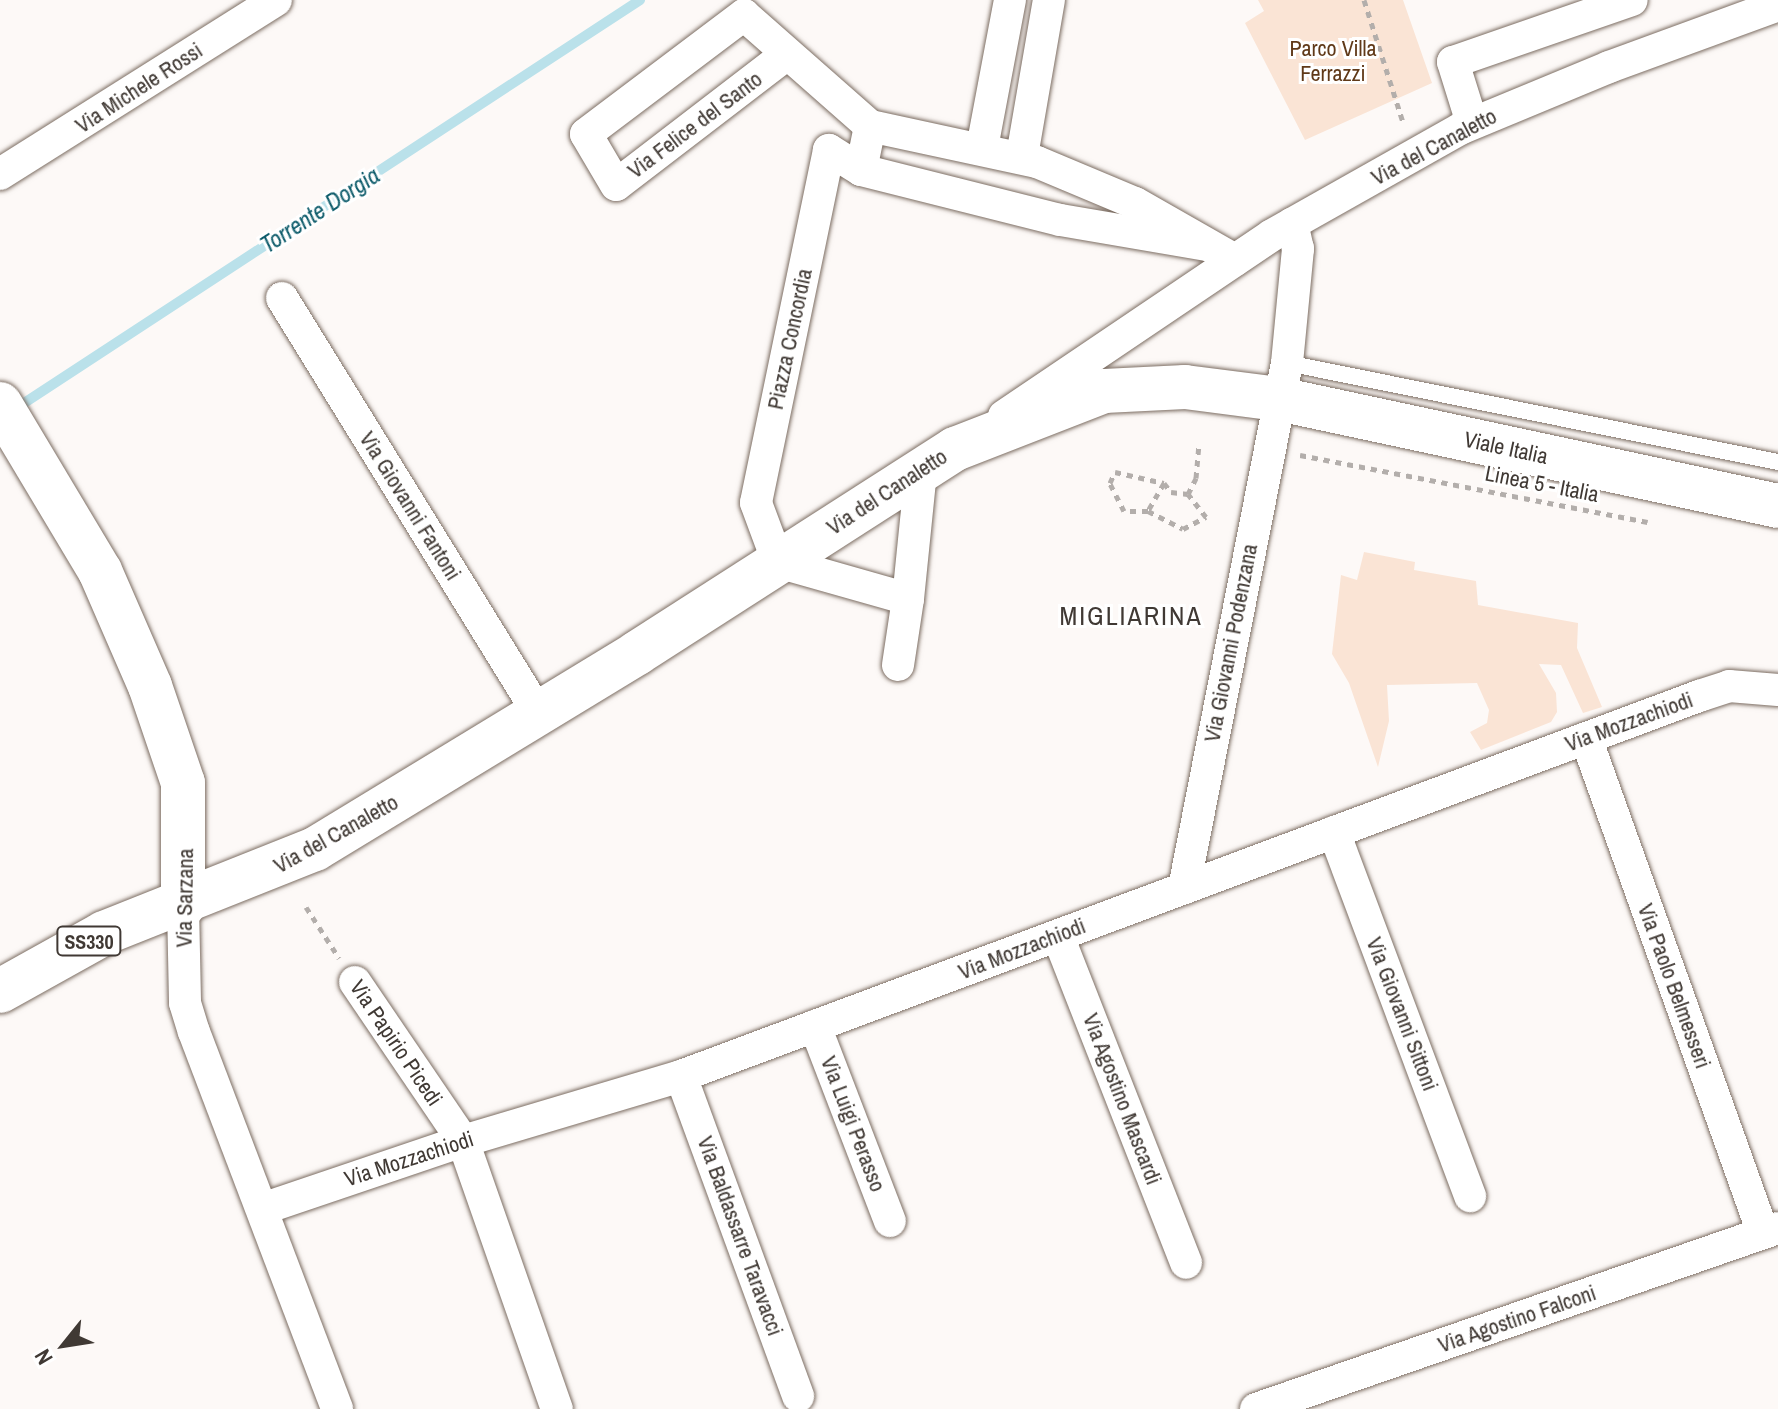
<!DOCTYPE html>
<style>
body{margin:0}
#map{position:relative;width:1778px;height:1409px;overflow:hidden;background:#fdf9f7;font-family:"Archivo Narrow",sans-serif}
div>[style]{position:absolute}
.green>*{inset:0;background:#fae4d5}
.stream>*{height:10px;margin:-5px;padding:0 5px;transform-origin:5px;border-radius:5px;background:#bae1ea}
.path>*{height:5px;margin-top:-2.5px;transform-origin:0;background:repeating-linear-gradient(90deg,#b3aeab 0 6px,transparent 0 12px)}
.roads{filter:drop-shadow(0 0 2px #7c6d62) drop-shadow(0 0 2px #7c6d62)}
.lane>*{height:16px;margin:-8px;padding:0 8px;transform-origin:8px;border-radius:8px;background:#fff}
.street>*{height:32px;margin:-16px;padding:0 16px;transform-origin:16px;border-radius:16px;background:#fff}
.primary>*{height:44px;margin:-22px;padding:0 22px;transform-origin:22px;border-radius:22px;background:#fff}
span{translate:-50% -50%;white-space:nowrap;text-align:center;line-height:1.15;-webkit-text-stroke:6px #fff;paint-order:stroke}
.shield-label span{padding:2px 6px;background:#fff;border:2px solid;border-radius:6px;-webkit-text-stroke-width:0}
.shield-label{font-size:20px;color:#403934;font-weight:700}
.park-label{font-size:22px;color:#603918}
.street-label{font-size:22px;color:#403934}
.water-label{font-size:24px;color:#0e5c6b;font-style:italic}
.quarter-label{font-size:26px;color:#403934;letter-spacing:2px}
.north{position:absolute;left:24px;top:1305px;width:80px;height:80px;-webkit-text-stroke:6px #fff;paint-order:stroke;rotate:240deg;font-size:22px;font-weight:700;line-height:32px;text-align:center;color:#403934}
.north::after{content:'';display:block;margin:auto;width:28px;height:36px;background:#403934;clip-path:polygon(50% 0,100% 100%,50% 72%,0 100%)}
</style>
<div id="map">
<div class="green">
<div style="clip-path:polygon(1258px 0,1403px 0,1432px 83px,1305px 140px,1245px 23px,1264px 11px)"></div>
<div style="clip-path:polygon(1364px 552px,1415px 562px,1414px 570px,1476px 581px,1478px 605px,1578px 623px,1577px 648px,1602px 707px,1583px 713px,1561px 665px,1539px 664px,1556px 693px,1557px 712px,1551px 722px,1481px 750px,1470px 732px,1487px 723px,1489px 710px,1477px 683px,1387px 685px,1389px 721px,1378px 767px,1349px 683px,1332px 654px,1341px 575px,1357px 580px)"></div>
</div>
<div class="stream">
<div style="left:15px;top:409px;width:747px;rotate:-33.2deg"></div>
</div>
<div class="path">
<div style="left:1364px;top:0;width:131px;rotate:72.3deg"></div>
<div style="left:1300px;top:455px;width:354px;rotate:10.9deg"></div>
<div style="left:1164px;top:483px;width:32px;rotate:120deg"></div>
<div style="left:1148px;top:511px;width:24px;rotate:180deg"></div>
<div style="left:1124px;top:511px;width:31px;rotate:-117deg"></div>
<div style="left:1110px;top:483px;width:12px;rotate:-66deg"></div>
<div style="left:1115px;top:472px;width:50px;rotate:12.7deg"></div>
<div style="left:1164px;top:483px;width:11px;rotate:52deg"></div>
<div style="left:1171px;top:492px;width:17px;rotate:7deg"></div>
<div style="left:1188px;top:494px;width:18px;rotate:-63deg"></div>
<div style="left:1196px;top:478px;width:34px;rotate:-85deg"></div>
<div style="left:1148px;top:511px;width:39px;rotate:27deg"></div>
<div style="left:1183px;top:529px;width:26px;rotate:-28deg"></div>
<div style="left:1206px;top:517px;width:29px;rotate:-128deg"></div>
<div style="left:306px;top:907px;width:61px;rotate:57.1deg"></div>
</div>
<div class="roads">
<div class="lane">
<div style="left:1287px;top:363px;width:501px;rotate:11.4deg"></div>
</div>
<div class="street">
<div style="left:787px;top:54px;width:215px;rotate:142.5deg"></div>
<div style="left:616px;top:185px;width:59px;rotate:-120.5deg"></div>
<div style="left:586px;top:134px;width:198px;rotate:-37deg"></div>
<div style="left:744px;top:15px;width:168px;rotate:41.4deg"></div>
<div style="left:1472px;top:123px;width:64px;rotate:-107.3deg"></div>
<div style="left:1453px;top:62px;width:189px;rotate:-19.1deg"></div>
<div style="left:982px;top:148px;width:151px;rotate:-79.3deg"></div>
<div style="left:1022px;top:156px;width:158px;rotate:-80.2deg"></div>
<div style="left:861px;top:170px;width:38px;rotate:-148deg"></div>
<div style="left:829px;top:150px;width:360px;rotate:101.7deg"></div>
<div style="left:756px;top:503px;width:63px;rotate:69.6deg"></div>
<div style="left:778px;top:562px;width:135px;rotate:15.9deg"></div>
<div style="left:908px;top:599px;width:129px;rotate:-84.2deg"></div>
<div style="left:0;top:174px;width:326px;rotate:-32.2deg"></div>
<div style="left:1207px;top:245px;width:149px;rotate:-170.3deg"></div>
<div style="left:1060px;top:220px;width:205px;rotate:-165.9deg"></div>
<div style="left:861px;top:170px;width:45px;rotate:-78.4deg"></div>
<div style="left:870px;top:126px;width:171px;rotate:12.2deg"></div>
<div style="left:1037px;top:162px;width:106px;rotate:22.7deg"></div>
<div style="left:1135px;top:203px;width:115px;rotate:29.7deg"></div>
<div style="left:282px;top:298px;width:489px;rotate:58.3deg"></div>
<div style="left:1004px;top:416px;width:323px;rotate:-34deg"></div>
<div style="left:1272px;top:235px;width:218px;rotate:-29.4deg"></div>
<div style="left:1462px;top:128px;width:159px;rotate:-22.5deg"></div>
<div style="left:1609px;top:67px;width:180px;rotate:-20.1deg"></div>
<div style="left:898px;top:665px;width:67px;rotate:-81.4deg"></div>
<div style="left:1586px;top:738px;width:526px;rotate:70.32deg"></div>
<div style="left:1334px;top:832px;width:389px;rotate:69.5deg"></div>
<div style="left:1184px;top:888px;width:535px;rotate:-78.9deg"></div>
<div style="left:1287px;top:363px;width:115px;rotate:-84.5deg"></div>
<div style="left:1298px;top:249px;width:26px;rotate:-103deg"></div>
<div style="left:183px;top:906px;width:97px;rotate:88.8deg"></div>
<div style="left:185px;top:1003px;width:30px;rotate:73deg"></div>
<div style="left:194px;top:1032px;width:403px;rotate:69.2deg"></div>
<div style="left:1058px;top:936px;width:351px;rotate:68.6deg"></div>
<div style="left:355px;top:982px;width:192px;rotate:55.8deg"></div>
<div style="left:463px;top:1141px;width:284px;rotate:70.7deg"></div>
<div style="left:815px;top:1026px;width:209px;rotate:69deg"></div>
<div style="left:681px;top:1076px;width:341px;rotate:69.9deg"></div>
<div style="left:262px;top:1209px;width:212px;rotate:-18.7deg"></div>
<div style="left:463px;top:1141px;width:227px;rotate:-16.6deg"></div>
<div style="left:681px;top:1076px;width:1087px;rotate:-20.47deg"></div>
<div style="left:1699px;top:696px;width:32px;rotate:-18deg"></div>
<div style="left:1729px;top:686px;width:49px;rotate:4.7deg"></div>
<div style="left:1256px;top:1409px;width:552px;rotate:-19.12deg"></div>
</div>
<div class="primary">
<div style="left:0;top:404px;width:195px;rotate:59.1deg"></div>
<div style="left:100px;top:571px;width:125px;rotate:66.5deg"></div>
<div style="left:150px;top:686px;width:102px;rotate:71.2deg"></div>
<div style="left:183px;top:783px;width:123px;rotate:90deg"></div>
<div style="left:0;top:991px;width:119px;rotate:-29.1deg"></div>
<div style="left:104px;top:933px;width:227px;rotate:-21.7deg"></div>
<div style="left:315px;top:849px;width:377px;rotate:-31.3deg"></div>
<div style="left:637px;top:653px;width:378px;rotate:-32.7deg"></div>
<div style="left:955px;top:449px;width:160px;rotate:-21.3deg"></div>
<div style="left:1104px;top:391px;width:81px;rotate:-2.8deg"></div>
<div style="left:1185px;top:387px;width:95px;rotate:7.3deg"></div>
<div style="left:1279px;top:399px;width:510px;rotate:12.1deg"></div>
</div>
</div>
<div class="shield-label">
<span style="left:89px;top:941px">SS330</span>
</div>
<div class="park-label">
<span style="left:1333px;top:61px">Parco Villa<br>Ferrazzi</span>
</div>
<div class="street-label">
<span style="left:139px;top:88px;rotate:-33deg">Via Michele Rossi</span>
<span style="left:695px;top:125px;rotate:-37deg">Via Felice del Santo</span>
<span style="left:1434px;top:147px;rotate:-28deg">Via del Canaletto</span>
<span style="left:790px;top:339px;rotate:-78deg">Piazza Concordia</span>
<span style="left:1506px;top:448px;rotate:12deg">Viale Italia</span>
<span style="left:1542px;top:484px;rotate:11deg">Linea 5 - Italia</span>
<span style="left:887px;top:492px;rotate:-33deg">Via del Canaletto</span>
<span style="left:410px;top:506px;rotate:58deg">Via Giovanni Fantoni</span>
<span style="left:1231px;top:643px;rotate:-79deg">Via Giovanni Podenzana</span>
<span style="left:1629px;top:722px;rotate:-20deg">Via Mozzachiodi</span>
<span style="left:336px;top:834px;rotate:-29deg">Via del Canaletto</span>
<span style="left:185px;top:898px;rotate:-89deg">Via Sarzana</span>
<span style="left:1022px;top:949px;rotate:-21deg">Via Mozzachiodi</span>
<span style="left:1674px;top:986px;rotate:70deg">Via Paolo Belmesseri</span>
<span style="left:1402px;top:1014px;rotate:69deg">Via Giovanni Sittoni</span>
<span style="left:396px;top:1043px;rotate:56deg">Via Papirio Picedi</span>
<span style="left:1122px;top:1099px;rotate:69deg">Via Agostino Mascardi</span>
<span style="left:853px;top:1124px;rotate:69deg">Via Luigi Perasso</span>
<span style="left:409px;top:1159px;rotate:-18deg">Via Mozzachiodi</span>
<span style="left:740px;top:1236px;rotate:70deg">Via Baldassarre Taravacci</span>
<span style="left:1517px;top:1319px;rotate:-19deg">Via Agostino Falconi</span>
</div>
<div class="water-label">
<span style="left:320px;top:210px;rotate:-33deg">Torrente Dorgia</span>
</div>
<div class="quarter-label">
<span style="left:1131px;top:616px">MIGLIARINA</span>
</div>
<div class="north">N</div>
</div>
